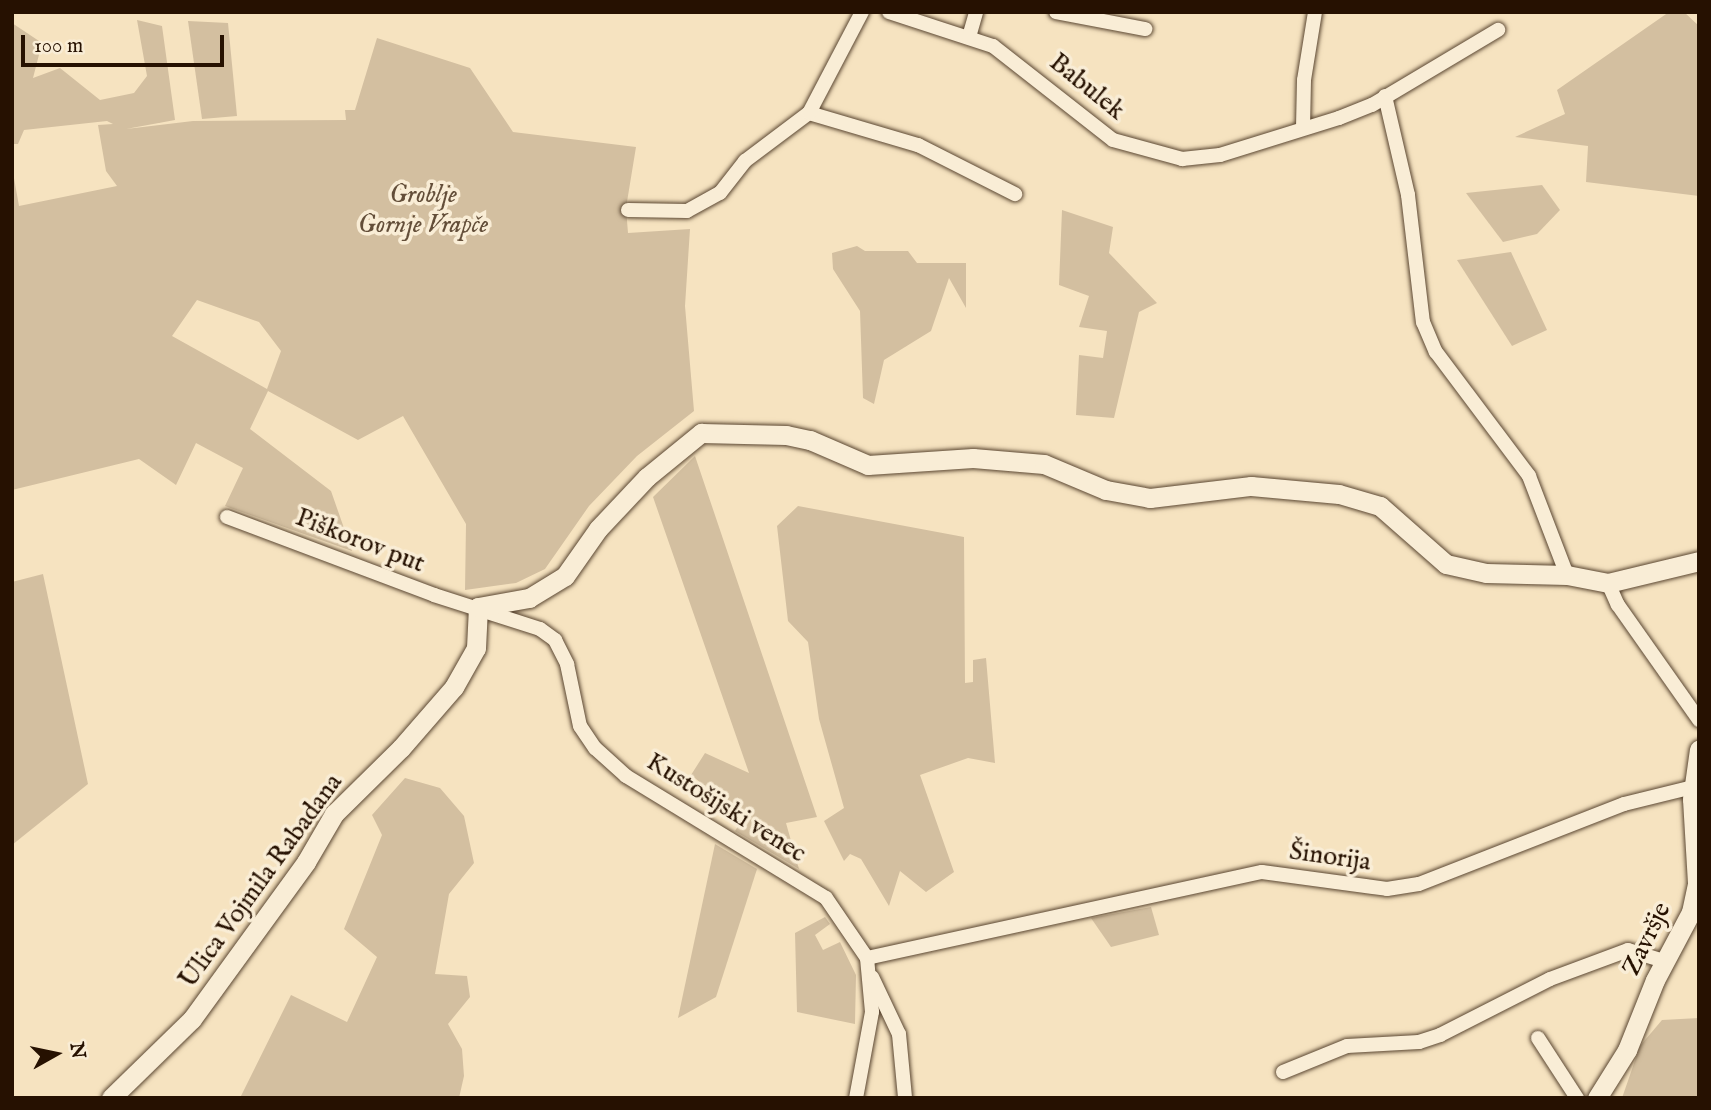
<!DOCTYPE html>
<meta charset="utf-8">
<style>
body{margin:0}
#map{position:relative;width:1711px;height:1110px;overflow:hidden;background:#f6e3c0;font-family:"IM FELL English",serif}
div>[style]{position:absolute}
.green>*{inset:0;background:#d3bfa0}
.roads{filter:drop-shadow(0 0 2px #5a4631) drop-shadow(0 0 2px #5a4631)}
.street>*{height:14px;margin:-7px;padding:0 7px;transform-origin:7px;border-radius:7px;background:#f9edd6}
.secondary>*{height:19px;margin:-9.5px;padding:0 9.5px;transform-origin:9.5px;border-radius:9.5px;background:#f9edd6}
span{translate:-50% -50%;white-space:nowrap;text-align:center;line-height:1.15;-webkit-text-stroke:7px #f9edd6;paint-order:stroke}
.street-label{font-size:26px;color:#261101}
.park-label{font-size:26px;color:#634e39;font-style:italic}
.frame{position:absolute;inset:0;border:14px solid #261101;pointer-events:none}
.north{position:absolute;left:21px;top:1019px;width:70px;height:70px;-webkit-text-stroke:5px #f9edd6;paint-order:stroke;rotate:81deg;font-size:19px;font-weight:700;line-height:28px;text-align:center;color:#261101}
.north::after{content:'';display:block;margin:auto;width:24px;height:32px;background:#261101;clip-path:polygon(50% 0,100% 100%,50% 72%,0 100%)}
.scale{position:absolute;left:21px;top:35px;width:203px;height:32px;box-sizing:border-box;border:4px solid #261101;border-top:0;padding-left:9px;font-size:21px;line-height:24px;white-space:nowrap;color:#261101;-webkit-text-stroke:5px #f9edd6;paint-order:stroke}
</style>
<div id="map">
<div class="green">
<div style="clip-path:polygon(1669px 12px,1684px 12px,1699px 26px,1699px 196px,1586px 182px,1588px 146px,1515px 137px,1565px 114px,1557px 90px)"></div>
<div style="clip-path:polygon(evenodd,137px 20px,162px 26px,175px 120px,126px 129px,193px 121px,346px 120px,345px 110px,355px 110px,377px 38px,470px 68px,513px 132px,636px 147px,626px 208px,628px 233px,690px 229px,685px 306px,694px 411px,637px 456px,589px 506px,545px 569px,516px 583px,465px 590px,466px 524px,403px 416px,358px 440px,268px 391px,250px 429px,331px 491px,352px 551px,225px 506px,243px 468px,196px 443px,176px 485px,139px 459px,12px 490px,12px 167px,19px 206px,117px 186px,106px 171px,98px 125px,113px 124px,107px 121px,24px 130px,18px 144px,12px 144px,12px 23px,42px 43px,33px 78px,60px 68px,100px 100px,134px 93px,147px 76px,137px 20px,197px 300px,259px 322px,281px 351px,267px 389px,172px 336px,197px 300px)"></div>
<div style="clip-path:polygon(188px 21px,228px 23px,237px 116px,202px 119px)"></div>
<div style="clip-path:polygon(1542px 185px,1560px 210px,1537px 234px,1503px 242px,1466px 193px)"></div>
<div style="clip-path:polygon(1062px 210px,1113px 227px,1109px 253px,1157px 303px,1139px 312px,1114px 418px,1076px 415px,1079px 355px,1103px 358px,1107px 331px,1079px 327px,1089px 296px,1059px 285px)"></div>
<div style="clip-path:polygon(857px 246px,865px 251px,908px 251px,917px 263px,966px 263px,966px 308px,949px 278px,931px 331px,884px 360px,874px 404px,863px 398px,860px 311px,833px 269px,832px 253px)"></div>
<div style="clip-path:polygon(1511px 252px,1547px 330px,1512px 346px,1457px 260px)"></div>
<div style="clip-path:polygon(695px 456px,817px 817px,786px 823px,799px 869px,735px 831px,744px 817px,691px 775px,705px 753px,749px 773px,653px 497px)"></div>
<div style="clip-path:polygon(798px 506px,964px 537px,965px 683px,973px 682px,973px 660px,986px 658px,995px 763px,968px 758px,920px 775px,954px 872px,926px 892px,900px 871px,889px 906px,861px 859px,850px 854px,844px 861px,824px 821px,844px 808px,819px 719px,808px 642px,788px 621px,777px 526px)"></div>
<div style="clip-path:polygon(43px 574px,88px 784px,12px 845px,12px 582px)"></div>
<div style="clip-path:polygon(405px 778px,440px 788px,464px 816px,474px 863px,449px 894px,435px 974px,467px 976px,470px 997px,448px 1024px,462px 1049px,464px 1076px,459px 1098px,240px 1098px,291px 995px,347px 1022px,377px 957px,344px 929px,382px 835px,372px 815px)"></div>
<div style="clip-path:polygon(715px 844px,757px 869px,716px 997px,678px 1018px)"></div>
<div style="clip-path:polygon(1151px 907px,1159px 935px,1111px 947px,1091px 918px)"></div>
<div style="clip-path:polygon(825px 917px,830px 924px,815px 935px,823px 950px,840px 942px,856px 975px,855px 1024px,797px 1012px,795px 933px)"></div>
<div style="clip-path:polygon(1699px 1018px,1699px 1098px,1622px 1098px,1640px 1046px,1662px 1020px)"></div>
</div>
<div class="roads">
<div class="street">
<div style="left:889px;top:12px;width:109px;rotate:18.1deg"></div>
<div style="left:993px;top:46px;width:152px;rotate:38.1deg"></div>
<div style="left:1113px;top:140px;width:72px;rotate:15.4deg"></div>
<div style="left:1182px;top:159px;width:38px;rotate:-6deg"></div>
<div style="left:1220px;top:155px;width:125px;rotate:-17.3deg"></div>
<div style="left:1339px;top:118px;width:35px;rotate:-22deg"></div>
<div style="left:1372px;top:105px;width:147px;rotate:-30.8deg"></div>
<div style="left:1056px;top:12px;width:91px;rotate:10.8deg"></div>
<div style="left:969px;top:37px;width:26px;rotate:-74deg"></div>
<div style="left:1385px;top:96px;width:102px;rotate:76.9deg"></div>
<div style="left:1408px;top:195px;width:128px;rotate:83.3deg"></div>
<div style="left:1423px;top:322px;width:33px;rotate:67deg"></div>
<div style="left:1436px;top:352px;width:155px;rotate:53.1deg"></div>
<div style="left:1529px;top:476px;width:106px;rotate:69deg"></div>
<div style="left:809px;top:113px;width:114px;rotate:16.4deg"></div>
<div style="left:918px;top:145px;width:109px;rotate:26.8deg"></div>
<div style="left:1303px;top:128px;width:48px;rotate:-88.8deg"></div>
<div style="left:1304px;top:80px;width:69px;rotate:-80.8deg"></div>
<div style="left:628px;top:210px;width:59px;rotate:1deg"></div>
<div style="left:687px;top:211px;width:38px;rotate:-29deg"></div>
<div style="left:720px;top:193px;width:41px;rotate:-52deg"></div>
<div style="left:745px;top:161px;width:80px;rotate:-36.9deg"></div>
<div style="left:809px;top:113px;width:114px;rotate:-62.3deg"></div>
<div style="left:227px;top:517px;width:221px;rotate:20.6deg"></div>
<div style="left:434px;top:595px;width:111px;rotate:17.8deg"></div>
<div style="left:540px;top:629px;width:19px;rotate:36deg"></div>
<div style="left:555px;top:640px;width:27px;rotate:63deg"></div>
<div style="left:567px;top:664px;width:63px;rotate:78.2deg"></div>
<div style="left:580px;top:726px;width:27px;rotate:56deg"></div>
<div style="left:595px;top:748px;width:42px;rotate:42.1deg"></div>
<div style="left:626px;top:776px;width:234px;rotate:31.4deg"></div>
<div style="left:826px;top:898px;width:73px;rotate:55.7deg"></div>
<div style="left:867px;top:958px;width:54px;rotate:84.7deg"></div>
<div style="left:872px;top:1012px;width:87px;rotate:100.5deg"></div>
<div style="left:1608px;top:583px;width:24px;rotate:66deg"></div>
<div style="left:1618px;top:605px;width:141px;rotate:54.8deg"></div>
<div style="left:867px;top:958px;width:404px;rotate:-12.3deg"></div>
<div style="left:1262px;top:872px;width:126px;rotate:7.7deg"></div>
<div style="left:1387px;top:889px;width:32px;rotate:-9deg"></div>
<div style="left:1419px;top:884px;width:220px;rotate:-21.3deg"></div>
<div style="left:1624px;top:804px;width:71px;rotate:-13.8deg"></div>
<div style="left:872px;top:977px;width:63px;rotate:64.7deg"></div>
<div style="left:899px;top:1034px;width:64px;rotate:84.6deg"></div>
<div style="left:1538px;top:1038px;width:72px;rotate:57deg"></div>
<div style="left:1283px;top:1072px;width:69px;rotate:-22.1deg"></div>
<div style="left:1347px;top:1046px;width:72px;rotate:-3.2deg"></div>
<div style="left:1419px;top:1042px;width:22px;rotate:-18deg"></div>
<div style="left:1440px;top:1035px;width:123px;rotate:-27deg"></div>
<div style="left:1550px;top:979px;width:83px;rotate:-20.4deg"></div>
<div style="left:1628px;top:950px;width:38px;rotate:17deg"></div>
</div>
<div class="secondary">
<div style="left:111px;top:1098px;width:113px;rotate:-44.3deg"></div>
<div style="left:192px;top:1019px;width:194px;rotate:-54deg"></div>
<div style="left:306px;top:862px;width:56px;rotate:-59.7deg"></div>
<div style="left:334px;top:814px;width:94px;rotate:-44.6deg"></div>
<div style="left:401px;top:748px;width:81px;rotate:-49deg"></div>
<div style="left:454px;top:687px;width:45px;rotate:-60.6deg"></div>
<div style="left:476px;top:648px;width:41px;rotate:-87.2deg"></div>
<div style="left:478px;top:607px;width:52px;rotate:-10deg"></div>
<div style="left:529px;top:598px;width:42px;rotate:-31.4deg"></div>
<div style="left:565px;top:576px;width:57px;rotate:-54.9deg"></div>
<div style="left:598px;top:529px;width:71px;rotate:-46.7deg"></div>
<div style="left:647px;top:477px;width:70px;rotate:-39.2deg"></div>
<div style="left:701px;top:433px;width:85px;rotate:1.3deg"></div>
<div style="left:786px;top:435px;width:25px;rotate:12deg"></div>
<div style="left:810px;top:440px;width:63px;rotate:23.3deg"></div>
<div style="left:868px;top:465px;width:105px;rotate:-3.8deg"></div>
<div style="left:973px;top:458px;width:71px;rotate:4.8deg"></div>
<div style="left:1044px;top:464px;width:67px;rotate:22.8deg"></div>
<div style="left:1106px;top:490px;width:45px;rotate:10.3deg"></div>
<div style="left:1150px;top:498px;width:102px;rotate:-6.8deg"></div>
<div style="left:1251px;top:486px;width:88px;rotate:5.2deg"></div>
<div style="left:1339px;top:494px;width:43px;rotate:16.3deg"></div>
<div style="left:1380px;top:506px;width:88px;rotate:41.3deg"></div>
<div style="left:1446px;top:564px;width:41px;rotate:12.7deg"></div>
<div style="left:1486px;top:573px;width:81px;rotate:1.4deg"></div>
<div style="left:1567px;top:575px;width:42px;rotate:11deg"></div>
<div style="left:1608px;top:583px;width:94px;rotate:-13.6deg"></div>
<div style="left:1597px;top:1098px;width:57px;rotate:-58deg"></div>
<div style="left:1627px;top:1050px;width:75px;rotate:-68.2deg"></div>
<div style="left:1655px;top:980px;width:77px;rotate:-62.1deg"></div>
<div style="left:1691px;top:912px;width:30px;rotate:-78deg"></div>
<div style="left:1697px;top:883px;width:84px;rotate:-93.4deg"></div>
<div style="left:1692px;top:799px;width:50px;rotate:-82deg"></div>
</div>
</div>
<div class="street-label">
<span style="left:1087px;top:87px;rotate:39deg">Babulek</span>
<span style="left:360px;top:541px;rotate:21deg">Piškorov put</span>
<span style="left:726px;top:808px;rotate:32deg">Kustošijski venec</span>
<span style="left:1330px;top:857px;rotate:8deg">Šinorija</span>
<span style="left:261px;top:881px;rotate:-54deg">Ulica Vojmila Rabadana</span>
<span style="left:1647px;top:939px;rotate:-64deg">Završje</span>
</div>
<div class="park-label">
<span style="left:423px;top:210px">Groblje<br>Gornje Vrapče</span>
</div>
<div class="frame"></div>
<div class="north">N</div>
<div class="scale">100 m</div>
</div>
